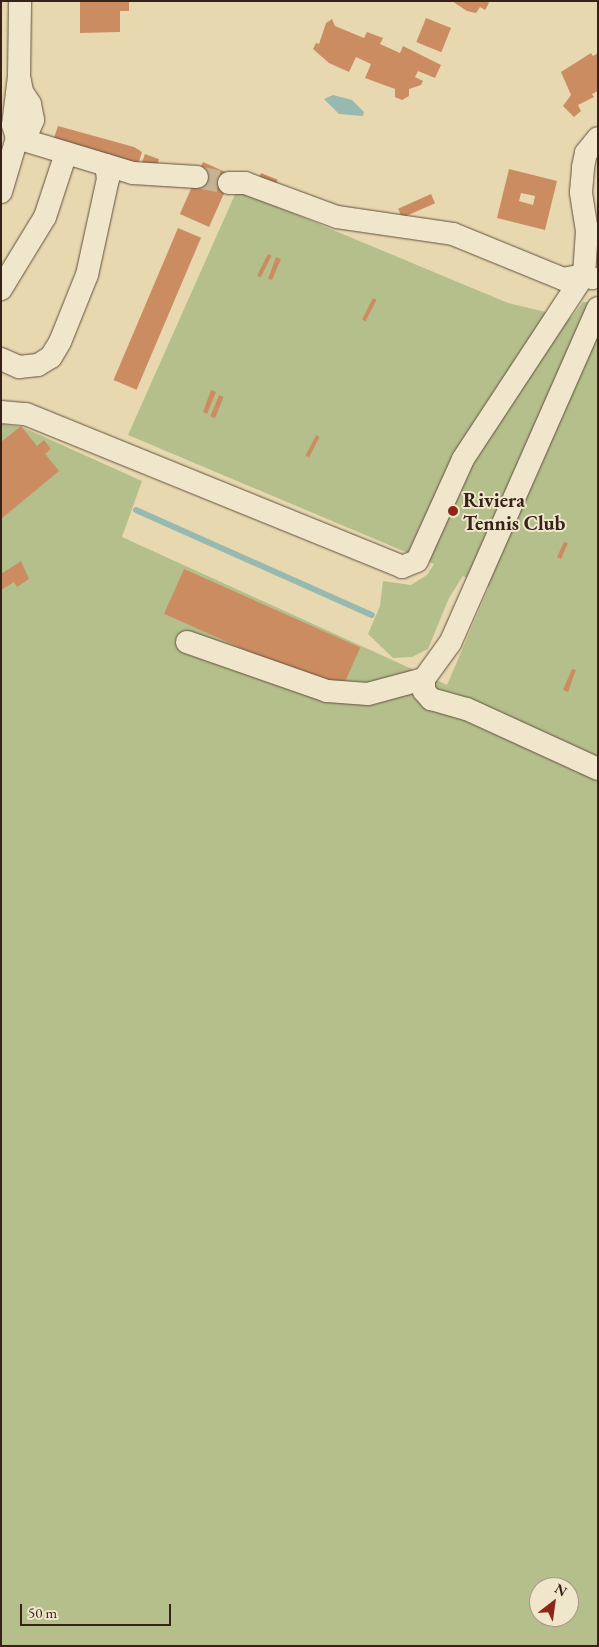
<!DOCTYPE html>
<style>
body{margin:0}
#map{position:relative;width:599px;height:1647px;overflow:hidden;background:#e8d8b0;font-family:"EB Garamond",serif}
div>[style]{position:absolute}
.green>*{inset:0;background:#b5bf8c}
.water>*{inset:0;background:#97b9af}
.stream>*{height:6px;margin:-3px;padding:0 3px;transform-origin:3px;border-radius:3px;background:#97b9af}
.building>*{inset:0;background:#cb8c62;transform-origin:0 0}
.minor-tunnel>*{height:22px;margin-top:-11px;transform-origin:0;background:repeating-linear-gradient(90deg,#c4b492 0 22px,transparent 0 33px)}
.roads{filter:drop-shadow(0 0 1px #62503e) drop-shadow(0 0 1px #62503e)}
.minor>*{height:22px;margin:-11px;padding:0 11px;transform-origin:11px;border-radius:11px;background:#f0e6cc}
.dots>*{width:14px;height:14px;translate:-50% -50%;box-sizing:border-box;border:2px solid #f0e6cc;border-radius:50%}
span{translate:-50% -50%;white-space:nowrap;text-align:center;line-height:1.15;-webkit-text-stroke:4px #f0e6cc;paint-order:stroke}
.poi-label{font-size:20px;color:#362218;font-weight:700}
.left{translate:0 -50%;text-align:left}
.frame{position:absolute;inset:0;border:2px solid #362218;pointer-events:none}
.north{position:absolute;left:529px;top:1577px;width:50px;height:50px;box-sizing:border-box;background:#f0e6cc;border:1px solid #a69884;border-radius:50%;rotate:30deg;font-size:14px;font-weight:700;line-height:20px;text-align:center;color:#362218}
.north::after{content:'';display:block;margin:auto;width:18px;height:22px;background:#8f2418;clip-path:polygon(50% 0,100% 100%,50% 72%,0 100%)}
.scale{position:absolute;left:20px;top:1604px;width:151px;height:22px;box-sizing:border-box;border:2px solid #362218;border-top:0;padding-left:6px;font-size:15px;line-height:18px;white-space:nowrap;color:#362218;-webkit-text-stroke:4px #f0e6cc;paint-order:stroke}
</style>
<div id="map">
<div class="green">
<div style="clip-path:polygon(evenodd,237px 190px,508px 303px,571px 318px,583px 302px,588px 302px,598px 325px,598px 1646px,1px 1646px,1px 424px,22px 427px,142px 481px,122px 537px,447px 685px,489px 587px,463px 576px,449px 598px,428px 649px,412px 657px,393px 658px,368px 634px,380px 606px,383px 581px,411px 585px,427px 575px,434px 564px,128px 435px,237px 190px,539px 1587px,569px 1587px,569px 1617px,539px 1617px,539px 1587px)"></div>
</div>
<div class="water">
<div style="clip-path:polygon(333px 95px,352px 100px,364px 112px,363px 116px,339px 114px,324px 99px)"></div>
</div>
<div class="stream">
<div style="left:136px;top:510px;width:258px;rotate:24deg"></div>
</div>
<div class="building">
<div style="clip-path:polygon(80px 1px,129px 1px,129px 11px,120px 11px,120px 32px,80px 33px)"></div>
<div style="clip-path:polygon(452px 1px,487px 1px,489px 3px,485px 10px,480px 7px,476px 13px,467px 11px)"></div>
<div style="left:426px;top:18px;width:27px;height:26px;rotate:22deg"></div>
<div style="clip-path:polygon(332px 19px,335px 26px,364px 38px,367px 32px,383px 38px,380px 44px,400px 53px,403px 46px,441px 65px,435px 78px,418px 71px,415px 77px,423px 81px,421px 85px,409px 89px,409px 96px,402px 100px,395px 97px,395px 89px,365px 78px,371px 64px,356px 57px,349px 72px,329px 63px,313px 49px,316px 43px,319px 44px,326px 23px)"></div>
<div style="clip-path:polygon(591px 53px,593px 56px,598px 53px,598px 91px,592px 94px,594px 97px,578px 105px,581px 111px,574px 117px,563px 106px,571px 95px,561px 72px)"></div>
<div style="clip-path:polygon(58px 126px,134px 147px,142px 152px,137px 168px,52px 144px)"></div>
<div style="left:145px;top:154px;width:15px;height:12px;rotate:20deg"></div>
<div style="left:203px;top:162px;width:32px;height:57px;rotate:24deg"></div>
<div style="clip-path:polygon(evenodd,509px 169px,557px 181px,545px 230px,497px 218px,509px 169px,521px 193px,535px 196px,533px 205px,519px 201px,521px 193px)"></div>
<div style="left:261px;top:173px;width:18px;height:8px;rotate:22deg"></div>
<div style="left:431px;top:194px;width:10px;height:36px;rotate:66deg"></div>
<div style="left:178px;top:228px;width:25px;height:165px;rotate:23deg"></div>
<div style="left:268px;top:254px;width:4px;height:24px;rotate:27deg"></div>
<div style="clip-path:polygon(276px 257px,281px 259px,272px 280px,268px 279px)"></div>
<div style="left:373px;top:298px;width:4px;height:24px;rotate:27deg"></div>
<div style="clip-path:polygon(211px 390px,216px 392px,207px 414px,203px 412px)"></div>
<div style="left:219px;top:395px;width:5px;height:23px;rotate:22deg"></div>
<div style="clip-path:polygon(21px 426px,37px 446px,44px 440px,51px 449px,45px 454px,59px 471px,1px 519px,1px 442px)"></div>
<div style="left:316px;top:435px;width:4px;height:23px;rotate:27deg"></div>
<div style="clip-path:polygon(564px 542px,568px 543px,561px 559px,557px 557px)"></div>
<div style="clip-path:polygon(21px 561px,29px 579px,17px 587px,14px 582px,1px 590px,1px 574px)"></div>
<div style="left:184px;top:569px;width:193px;height:49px;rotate:24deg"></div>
<div style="clip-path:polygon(572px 669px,576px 670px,568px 692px,563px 690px)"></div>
</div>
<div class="minor-tunnel">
<div style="left:197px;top:177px;width:33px;rotate:11deg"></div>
</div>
<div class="roads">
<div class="minor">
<div style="left:19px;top:76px;width:16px;rotate:79deg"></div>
<div style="left:22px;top:92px;width:14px;rotate:56deg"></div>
<div style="left:30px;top:104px;width:16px;rotate:79deg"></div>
<div style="left:33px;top:120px;width:13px;rotate:113deg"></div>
<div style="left:28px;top:132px;width:13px;rotate:151deg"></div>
<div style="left:17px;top:138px;width:14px;rotate:-107deg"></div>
<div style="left:13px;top:125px;width:49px;rotate:-83deg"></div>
<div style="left:19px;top:76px;width:75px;rotate:-89.2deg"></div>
<div style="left:229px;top:183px;width:16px"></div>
<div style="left:245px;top:183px;width:98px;rotate:20.3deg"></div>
<div style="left:337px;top:217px;width:117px;rotate:8.3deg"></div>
<div style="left:453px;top:234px;width:119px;rotate:22.2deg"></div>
<div style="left:563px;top:279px;width:21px;rotate:-11deg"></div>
<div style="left:584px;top:275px;width:9px;rotate:21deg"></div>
<div style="left:1px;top:192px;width:56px;rotate:-73.5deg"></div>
<div style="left:17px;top:138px;width:121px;rotate:16.8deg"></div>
<div style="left:133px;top:173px;width:64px;rotate:3.6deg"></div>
<div style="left:1px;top:289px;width:84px;rotate:-58.6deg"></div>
<div style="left:45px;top:217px;width:67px;rotate:-71.8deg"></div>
<div style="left:598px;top:308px;width:366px;rotate:113.8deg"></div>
<div style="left:450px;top:643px;width:44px;rotate:125.8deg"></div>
<div style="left:424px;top:679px;width:12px;rotate:90deg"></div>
<div style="left:424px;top:691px;width:11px;rotate:49deg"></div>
<div style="left:431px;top:699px;width:37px;rotate:16deg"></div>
<div style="left:467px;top:709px;width:144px;rotate:24.6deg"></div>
<div style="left:1px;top:359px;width:20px;rotate:24deg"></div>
<div style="left:19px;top:367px;width:19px;rotate:-6deg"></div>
<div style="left:38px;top:365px;width:15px;rotate:-32deg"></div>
<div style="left:51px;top:357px;width:17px;rotate:-59deg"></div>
<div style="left:60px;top:342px;width:72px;rotate:-68.1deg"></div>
<div style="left:87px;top:275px;width:98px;rotate:-77.7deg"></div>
<div style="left:108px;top:179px;width:14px;rotate:-98deg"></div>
<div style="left:1px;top:412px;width:25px;rotate:5deg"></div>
<div style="left:26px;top:414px;width:406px;rotate:22.1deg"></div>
<div style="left:402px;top:567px;width:16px;rotate:-22deg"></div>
<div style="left:417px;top:561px;width:112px;rotate:-65.7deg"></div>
<div style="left:463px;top:459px;width:220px;rotate:-56.7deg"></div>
<div style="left:584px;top:275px;width:44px;rotate:-86.1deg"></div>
<div style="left:587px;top:231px;width:39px;rotate:-99deg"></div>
<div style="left:581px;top:192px;width:25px;rotate:-85deg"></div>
<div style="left:583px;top:167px;width:14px;rotate:-78deg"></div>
<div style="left:586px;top:153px;width:19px;rotate:-51deg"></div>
<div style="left:187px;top:642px;width:148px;rotate:19.3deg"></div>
<div style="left:327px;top:691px;width:41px;rotate:4.2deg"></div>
<div style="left:368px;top:694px;width:58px;rotate:-15deg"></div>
</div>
</div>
<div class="dots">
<div style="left:453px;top:511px;background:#8f2418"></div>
</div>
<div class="poi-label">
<span class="left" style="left:463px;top:512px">Riviera<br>Tennis Club</span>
</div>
<div class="frame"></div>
<div class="north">N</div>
<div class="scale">50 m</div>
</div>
